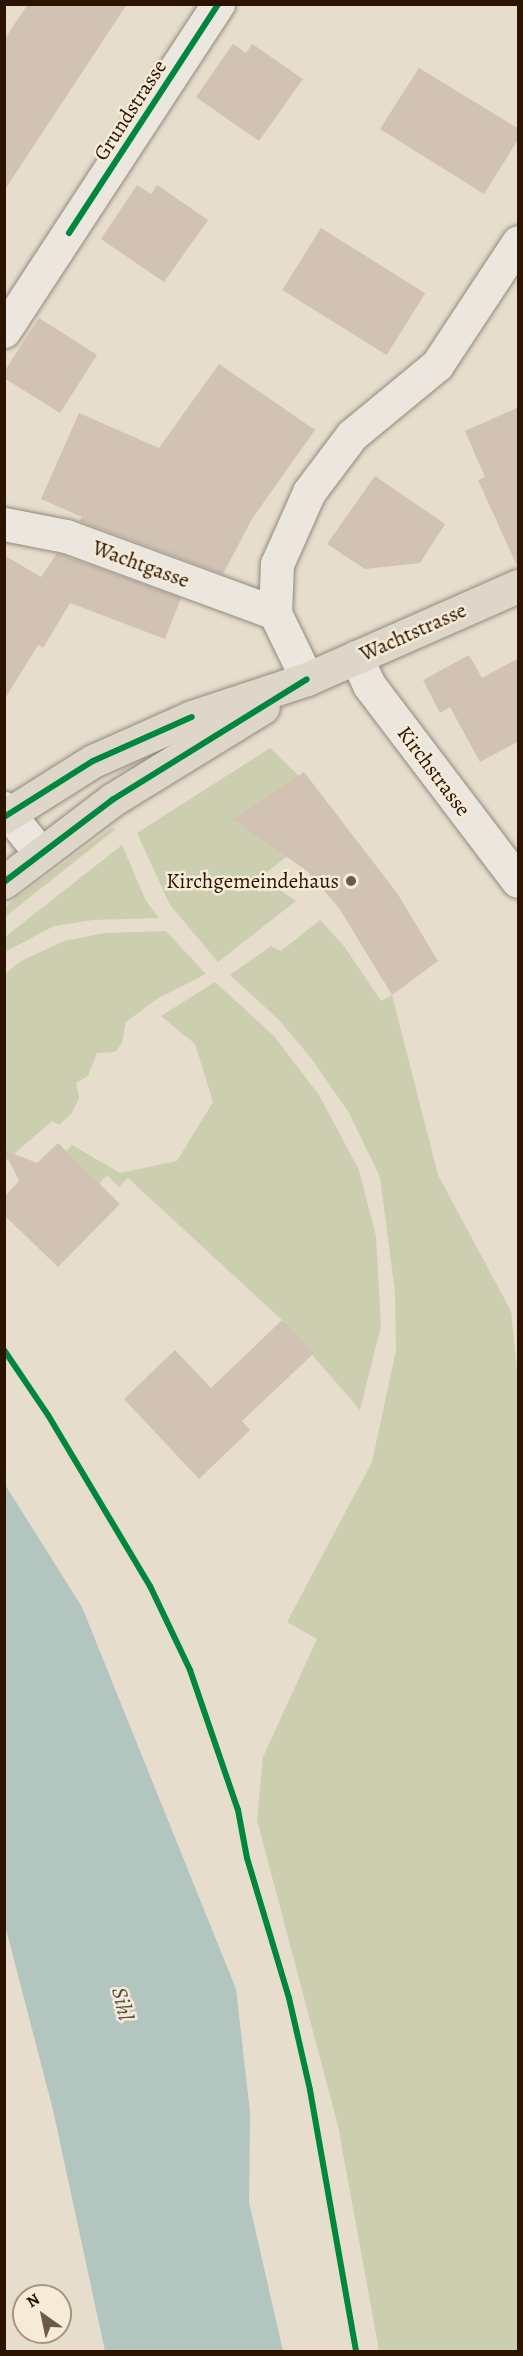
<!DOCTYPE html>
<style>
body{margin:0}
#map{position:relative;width:523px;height:2356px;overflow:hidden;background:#e6ddcc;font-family:Alegreya,serif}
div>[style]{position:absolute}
.green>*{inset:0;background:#cbcfaf}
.water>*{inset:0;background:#b2c5bf}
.building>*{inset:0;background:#d1c2b4;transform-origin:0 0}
.roads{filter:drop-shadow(0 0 2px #928a7e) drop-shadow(0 0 2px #928a7e)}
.minor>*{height:33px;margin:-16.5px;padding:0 16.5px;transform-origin:16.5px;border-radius:16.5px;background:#ebe6de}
.major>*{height:33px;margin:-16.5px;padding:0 16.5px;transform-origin:16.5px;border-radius:16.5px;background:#ded6c9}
.cycleway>*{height:6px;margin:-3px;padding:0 3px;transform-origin:3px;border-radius:3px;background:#00873e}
.dots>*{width:16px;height:16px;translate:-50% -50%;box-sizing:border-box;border:3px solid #f6ebd7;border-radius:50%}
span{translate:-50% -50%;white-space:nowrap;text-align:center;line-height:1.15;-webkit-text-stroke:5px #f6ebd7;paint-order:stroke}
.street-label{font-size:21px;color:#2b1300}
.poi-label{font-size:21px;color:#2b1300}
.right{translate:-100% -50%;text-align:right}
.water-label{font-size:22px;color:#534e41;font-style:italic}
.frame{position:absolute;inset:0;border:6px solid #2b1300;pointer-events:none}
.north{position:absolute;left:12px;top:2284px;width:60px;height:60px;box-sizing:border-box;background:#f6ebd7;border:2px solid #a59581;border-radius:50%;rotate:327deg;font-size:16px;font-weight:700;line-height:24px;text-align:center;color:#2b1300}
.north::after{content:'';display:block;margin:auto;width:21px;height:27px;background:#6c5a47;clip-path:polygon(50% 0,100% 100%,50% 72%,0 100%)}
</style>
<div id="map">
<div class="green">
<div style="clip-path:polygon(270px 748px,299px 776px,234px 819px,287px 856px,261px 877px,296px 901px,218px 962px,170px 905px,137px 833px)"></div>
<div style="clip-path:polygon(111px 828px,116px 829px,5px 917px,5px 907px)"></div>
<div style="clip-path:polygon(122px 845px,146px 901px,159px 918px,93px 920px,54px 926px,5px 952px,5px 937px)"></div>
<div style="clip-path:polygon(320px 920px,344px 946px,381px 1001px,392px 995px,438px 1175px,511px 1311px,518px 1382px,518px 2351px,379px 2351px,338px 2126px,257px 1820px,263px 1757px,317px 1639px,287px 1622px,372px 1462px,396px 1350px,395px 1293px,380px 1177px,349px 1113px,311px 1058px,279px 1020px,230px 975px,271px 946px,281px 951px)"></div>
<div style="clip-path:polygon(166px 931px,206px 974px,157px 999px,126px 1022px,122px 1043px,115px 1052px,97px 1053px,88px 1076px,76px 1083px,79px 1098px,72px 1113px,59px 1125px,52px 1121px,5px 1162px,4px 975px,21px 961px,64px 941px,105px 933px)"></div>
<div style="clip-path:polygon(215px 982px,274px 1036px,319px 1095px,359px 1170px,376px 1236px,381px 1326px,360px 1410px,282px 1320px,128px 1178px,119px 1187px,107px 1175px,99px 1184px,66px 1151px,72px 1145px,120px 1173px,177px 1161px,213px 1102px,195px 1044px,161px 1016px)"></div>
</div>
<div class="water">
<div style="clip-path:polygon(4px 1483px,82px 1607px,236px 1989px,250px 2112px,249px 2202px,283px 2351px,105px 2351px,53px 2110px,5px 1925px)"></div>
</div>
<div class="building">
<div style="clip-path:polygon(28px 4px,127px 4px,4px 191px,4px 40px)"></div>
<div style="clip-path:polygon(233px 44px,246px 53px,252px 44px,303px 79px,259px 141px,196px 97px)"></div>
<div style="clip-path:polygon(419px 68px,519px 129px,519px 138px,484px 194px,380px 129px)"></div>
<div style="clip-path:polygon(137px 185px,151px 194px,157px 185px,208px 220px,164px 282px,101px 239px)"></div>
<div style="left:321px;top:228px;width:123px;height:73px;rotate:32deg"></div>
<div style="clip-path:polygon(39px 318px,97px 355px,60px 413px,4px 378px,4px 372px)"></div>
<div style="clip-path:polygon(219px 364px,315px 430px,252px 519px,223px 574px,79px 521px,82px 517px,41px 499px,79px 413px,159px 448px)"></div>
<div style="clip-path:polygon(519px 407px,519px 568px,518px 568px,478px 480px,485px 477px,465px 431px)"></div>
<div style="clip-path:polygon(375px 476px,445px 524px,420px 563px,365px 569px,327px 544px)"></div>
<div style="clip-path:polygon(57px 553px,181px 598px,165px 639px,70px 603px,43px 648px,38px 645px,4px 700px,4px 555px,41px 577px)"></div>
<div style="clip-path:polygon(469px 655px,482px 678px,519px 658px,519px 741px,480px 762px,450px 707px,440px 713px,423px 680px)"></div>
<div style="clip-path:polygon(304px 772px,397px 893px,438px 961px,392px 995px,339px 908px,307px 871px,233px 819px)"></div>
<div style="clip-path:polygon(58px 1143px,120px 1204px,58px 1267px,4px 1215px,4px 1197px,19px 1181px,4px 1150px,37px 1163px)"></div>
<div style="clip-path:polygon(282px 1320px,314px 1353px,242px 1421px,250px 1430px,199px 1479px,124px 1399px,175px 1350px,211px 1388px)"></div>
</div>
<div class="roads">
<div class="minor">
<div style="left:4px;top:331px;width:391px;rotate:-56.8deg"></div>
<div style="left:4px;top:524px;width:63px;rotate:11deg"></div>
<div style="left:66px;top:536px;width:223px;rotate:20.2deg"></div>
<div style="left:356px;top:657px;width:31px;rotate:65deg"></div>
<div style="left:369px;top:685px;width:246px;rotate:52.8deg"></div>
<div style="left:307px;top:679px;width:73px;rotate:-115.9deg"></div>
<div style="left:275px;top:613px;width:49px;rotate:-87.7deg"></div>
<div style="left:277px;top:564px;width:79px;rotate:-66deg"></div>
<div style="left:309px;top:492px;width:71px;rotate:-53deg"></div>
<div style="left:352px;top:435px;width:110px;rotate:-39.5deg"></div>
<div style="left:437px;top:365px;width:147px;rotate:-56.6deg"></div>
<div style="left:4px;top:808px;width:58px;rotate:51.3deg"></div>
</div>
<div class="major">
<div style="left:4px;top:817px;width:105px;rotate:-32.2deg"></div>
<div style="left:93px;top:761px;width:108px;rotate:-24deg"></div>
<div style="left:192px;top:717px;width:121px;rotate:-18.3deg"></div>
<div style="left:307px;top:679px;width:231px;rotate:-23.8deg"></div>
<div style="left:4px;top:882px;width:136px;rotate:-37.2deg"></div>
<div style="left:112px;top:800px;width:177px;rotate:-31.6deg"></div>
</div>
</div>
<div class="cycleway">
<div style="left:69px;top:233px;width:273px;rotate:-56.9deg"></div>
<div style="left:4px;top:817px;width:105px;rotate:-32.2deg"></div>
<div style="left:93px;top:761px;width:108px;rotate:-24deg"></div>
<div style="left:4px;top:882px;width:136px;rotate:-37.2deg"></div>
<div style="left:112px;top:800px;width:229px;rotate:-31.8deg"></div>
<div style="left:4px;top:1350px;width:78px;rotate:55.9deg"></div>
<div style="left:48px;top:1415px;width:199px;rotate:59.2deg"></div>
<div style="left:150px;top:1586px;width:93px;rotate:64.5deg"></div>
<div style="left:190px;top:1670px;width:148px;rotate:71.1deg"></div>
<div style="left:238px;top:1810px;width:49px;rotate:79.4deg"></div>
<div style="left:247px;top:1858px;width:146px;rotate:73.3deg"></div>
<div style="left:289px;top:1998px;width:94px;rotate:77.1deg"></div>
<div style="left:310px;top:2090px;width:266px;rotate:80deg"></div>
</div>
<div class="dots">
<div style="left:351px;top:881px;background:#6c5a47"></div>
</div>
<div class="street-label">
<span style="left:130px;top:110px;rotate:-57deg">Grundstrasse</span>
<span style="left:141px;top:564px;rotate:20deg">Wachtgasse</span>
<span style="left:413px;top:632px;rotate:-24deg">Wachtstrasse</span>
<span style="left:434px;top:771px;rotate:53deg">Kirchstrasse</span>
</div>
<div class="poi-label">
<span class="right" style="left:339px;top:881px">Kirchgemeindehaus</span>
</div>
<div class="water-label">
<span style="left:122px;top:2004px;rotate:77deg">Sihl</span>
</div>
<div class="frame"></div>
<div class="north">N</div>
</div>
